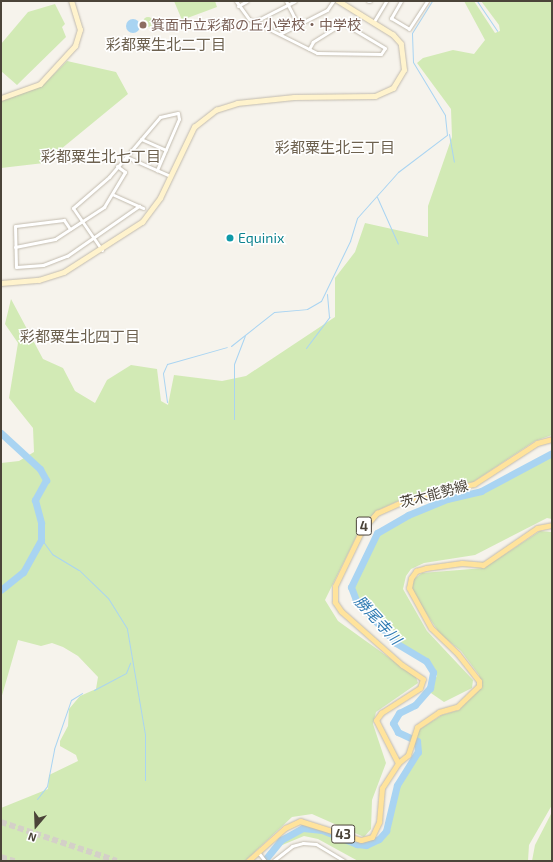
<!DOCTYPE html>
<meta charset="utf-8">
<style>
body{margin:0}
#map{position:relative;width:553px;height:862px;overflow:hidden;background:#f6f3ec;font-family:"Exo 2","Noto Sans JP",sans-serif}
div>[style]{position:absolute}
.green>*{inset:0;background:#d2eab5}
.round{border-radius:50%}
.water>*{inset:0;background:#a9d4f2}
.stream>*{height:1px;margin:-0.5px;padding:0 0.5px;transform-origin:0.5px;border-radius:0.5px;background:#a9d4f2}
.river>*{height:7px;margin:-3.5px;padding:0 3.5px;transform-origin:3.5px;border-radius:3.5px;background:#a9d4f2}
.highway-tunnel>*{height:6px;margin-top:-3px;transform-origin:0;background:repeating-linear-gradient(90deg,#d4d0c8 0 6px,transparent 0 9px)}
.roads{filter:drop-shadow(0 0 1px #c2bbae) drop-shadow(0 0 1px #c2bbae)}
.street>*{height:3px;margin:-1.5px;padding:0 1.5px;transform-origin:1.5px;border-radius:1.5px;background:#fff}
.secondary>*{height:4.5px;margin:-2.25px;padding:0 2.25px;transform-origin:2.25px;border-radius:2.25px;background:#fff3cd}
.primary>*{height:5px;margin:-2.5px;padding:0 2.5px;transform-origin:2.5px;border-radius:2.5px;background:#ffe39c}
.dots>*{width:11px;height:11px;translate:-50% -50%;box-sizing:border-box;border:2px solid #fff;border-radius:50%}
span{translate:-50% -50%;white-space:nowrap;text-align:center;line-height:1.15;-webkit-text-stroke:3px #fff;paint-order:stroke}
.shield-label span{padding:1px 3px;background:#fff;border:1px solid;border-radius:3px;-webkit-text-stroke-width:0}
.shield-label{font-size:13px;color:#4b4439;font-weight:700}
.education-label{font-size:14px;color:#785e54}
.left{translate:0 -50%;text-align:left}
.culture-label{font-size:14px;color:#0d838f}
.street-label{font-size:14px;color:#4b4439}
.neighbourhood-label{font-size:15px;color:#6e6250}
.water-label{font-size:15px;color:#2e7ab2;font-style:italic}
.frame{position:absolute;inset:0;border:2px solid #4b4439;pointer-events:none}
.north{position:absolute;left:16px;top:806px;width:40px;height:40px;-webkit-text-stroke:3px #fff;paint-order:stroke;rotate:199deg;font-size:11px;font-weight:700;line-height:16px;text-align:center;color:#4b4439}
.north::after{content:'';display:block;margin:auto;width:14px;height:18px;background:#4b4439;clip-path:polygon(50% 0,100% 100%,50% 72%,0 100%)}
</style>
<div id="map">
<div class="green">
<div style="clip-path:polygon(174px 1px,215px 1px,217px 7px,182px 20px)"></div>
<div style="clip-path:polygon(464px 1px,474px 1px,495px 33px,500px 31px,499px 25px,481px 1px,552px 1px,552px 435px,535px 441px,473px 482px,407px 497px,376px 511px,360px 529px,325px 600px,338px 621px,416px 677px,418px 683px,376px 712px,373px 724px,386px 763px,372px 800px,371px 829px,364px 837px,312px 814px,292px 817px,245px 861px,1px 861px,1px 808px,48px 789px,49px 775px,78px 761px,76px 755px,60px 746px,60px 741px,68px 726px,69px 709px,80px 696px,96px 689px,98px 677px,78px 656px,63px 647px,52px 643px,41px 646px,18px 640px,1px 699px,1px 463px,19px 461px,34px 452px,33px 428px,9px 398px,18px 343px,5px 324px,11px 299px,43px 359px,63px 368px,75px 391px,95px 403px,107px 380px,131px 365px,157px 369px,161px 401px,168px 405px,174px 375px,222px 381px,246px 376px,335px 317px,335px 278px,355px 252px,365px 223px,428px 237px,428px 206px,452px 137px,451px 109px,417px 63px,423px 58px,453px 50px,474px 54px,485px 40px)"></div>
<div style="clip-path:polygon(55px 4px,65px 24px,62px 27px,66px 37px,17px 85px,1px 71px,1px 44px,28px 12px)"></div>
<div class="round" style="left:143px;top:17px;width:10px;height:10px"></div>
<div style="clip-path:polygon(67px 61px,116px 72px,128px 94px,44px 163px,1px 168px,1px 101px,42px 86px)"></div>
<div style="clip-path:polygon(552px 455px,552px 519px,547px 518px,475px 555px,424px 563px,411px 569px,406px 576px,403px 589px,427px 631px,473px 680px,472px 688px,444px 702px,428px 691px,437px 676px,431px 663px,397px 640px,370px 613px,354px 592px,356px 580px,375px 541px,386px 529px,449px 500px,483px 493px)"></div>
<div style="clip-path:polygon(540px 531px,552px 532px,552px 805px,529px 845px,528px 861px,358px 861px,318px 839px,304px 836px,275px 848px,302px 831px,320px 832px,366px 848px,384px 838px,399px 787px,421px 753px,421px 740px,416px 737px,420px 729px,442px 715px,459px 710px,482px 686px,479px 675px,461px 651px,440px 634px,416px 598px,412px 588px,414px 579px,422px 573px,484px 568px)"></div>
<div style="clip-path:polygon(552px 812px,552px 861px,532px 861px,535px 845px)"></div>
</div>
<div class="water">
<div class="round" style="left:126px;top:19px;width:14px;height:14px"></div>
</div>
<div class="stream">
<div style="left:477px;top:1px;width:36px;rotate:56deg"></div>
<div style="left:449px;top:134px;width:28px;rotate:80deg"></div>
<div style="left:377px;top:197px;width:51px;rotate:65.9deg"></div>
<div style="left:231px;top:346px;width:55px;rotate:-38.3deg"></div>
<div style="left:274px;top:312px;width:33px;rotate:-5deg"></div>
<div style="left:307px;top:309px;width:16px;rotate:-30deg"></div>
<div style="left:321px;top:301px;width:67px;rotate:-64.2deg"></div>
<div style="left:350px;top:241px;width:24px;rotate:-73deg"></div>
<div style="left:357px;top:218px;width:62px;rotate:-48.3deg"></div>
<div style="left:398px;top:172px;width:61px;rotate:-37.1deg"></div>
<div style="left:447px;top:135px;width:20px;rotate:-96deg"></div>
<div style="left:445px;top:115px;width:62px;rotate:-121.1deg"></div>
<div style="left:413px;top:62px;width:29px;rotate:-92deg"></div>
<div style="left:412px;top:33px;width:38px;rotate:-58deg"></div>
<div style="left:306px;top:348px;width:39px;rotate:-53deg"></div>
<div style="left:329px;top:317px;width:23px;rotate:-95deg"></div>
<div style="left:167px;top:402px;width:29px;rotate:-98deg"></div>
<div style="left:163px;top:373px;width:10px;rotate:-66deg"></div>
<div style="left:167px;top:364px;width:62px;rotate:-15.8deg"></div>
<div style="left:234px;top:419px;width:55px;rotate:-90deg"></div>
<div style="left:234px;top:364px;width:30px;rotate:-69deg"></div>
<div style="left:42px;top:540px;width:17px;rotate:54deg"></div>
<div style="left:52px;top:554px;width:31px;rotate:31deg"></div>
<div style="left:79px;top:570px;width:40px;rotate:44deg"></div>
<div style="left:108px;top:598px;width:36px;rotate:58deg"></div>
<div style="left:127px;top:629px;width:107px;rotate:80.3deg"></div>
<div style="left:145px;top:734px;width:46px;rotate:90deg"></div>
<div style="left:94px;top:690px;width:36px;rotate:-28deg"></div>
<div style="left:126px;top:673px;width:11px;rotate:-68deg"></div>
<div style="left:37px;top:799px;width:16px;rotate:-52deg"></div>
<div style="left:47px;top:786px;width:38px;rotate:-79deg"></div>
<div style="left:54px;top:749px;width:52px;rotate:-70.9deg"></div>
<div style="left:71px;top:700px;width:13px;rotate:-32deg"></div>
</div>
<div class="river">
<div style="left:1px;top:433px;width:53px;rotate:42.7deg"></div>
<div style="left:40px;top:469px;width:13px;rotate:61deg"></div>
<div style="left:46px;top:480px;width:23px;rotate:119deg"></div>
<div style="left:35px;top:500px;width:24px;rotate:75deg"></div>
<div style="left:41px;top:523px;width:17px;rotate:90deg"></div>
<div style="left:41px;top:540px;width:37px;rotate:119deg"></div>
<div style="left:23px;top:572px;width:28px;rotate:141deg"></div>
<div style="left:264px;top:861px;width:27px;rotate:-51deg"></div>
<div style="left:281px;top:840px;width:25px;rotate:-29deg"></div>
<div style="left:303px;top:828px;width:19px;rotate:6deg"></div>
<div style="left:322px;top:830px;width:38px;rotate:22deg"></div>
<div style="left:357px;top:844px;width:9px;rotate:6deg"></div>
<div style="left:366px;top:845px;width:14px;rotate:-25deg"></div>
<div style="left:379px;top:839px;width:11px;rotate:-49deg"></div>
<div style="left:386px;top:831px;width:47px;rotate:-76.6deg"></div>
<div style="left:397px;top:785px;width:39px;rotate:-58deg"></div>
<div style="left:418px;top:752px;width:11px;rotate:-95deg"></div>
<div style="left:417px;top:741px;width:21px;rotate:-155deg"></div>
<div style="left:398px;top:732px;width:10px;rotate:-119deg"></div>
<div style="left:393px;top:723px;width:12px;rotate:-59deg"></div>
<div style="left:399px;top:713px;width:18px;rotate:-27deg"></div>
<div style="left:415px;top:705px;width:23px;rotate:-49deg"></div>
<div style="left:430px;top:688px;width:16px;rotate:-79deg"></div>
<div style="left:433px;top:672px;width:13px;rotate:-122deg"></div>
<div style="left:426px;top:661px;width:35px;rotate:-149deg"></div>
<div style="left:396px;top:643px;width:59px;rotate:-132.9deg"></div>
<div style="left:356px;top:600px;width:14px;rotate:-111deg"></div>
<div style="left:351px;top:587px;width:60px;rotate:-64.3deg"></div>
<div style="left:377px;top:533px;width:36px;rotate:-30deg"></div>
<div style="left:408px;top:515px;width:42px;rotate:-22.3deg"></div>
<div style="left:447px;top:499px;width:35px;rotate:-13deg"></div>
<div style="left:481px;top:491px;width:81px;rotate:-28.2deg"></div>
</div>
<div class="highway-tunnel">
<div style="left:1px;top:822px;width:122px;rotate:18.6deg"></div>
<div style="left:1px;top:857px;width:14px;rotate:17deg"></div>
</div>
<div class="roads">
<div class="street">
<div style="left:236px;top:1px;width:22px;rotate:54deg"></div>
<div style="left:249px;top:19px;width:76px;rotate:26.6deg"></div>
<div style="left:317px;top:53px;width:64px;rotate:0.9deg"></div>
<div style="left:381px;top:54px;width:7px;rotate:-56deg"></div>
<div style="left:385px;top:48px;width:49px;rotate:-149.2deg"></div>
<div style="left:343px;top:23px;width:36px;rotate:148deg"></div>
<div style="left:313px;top:42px;width:8px;rotate:120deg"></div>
<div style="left:286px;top:1px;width:27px;rotate:63deg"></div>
<div style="left:368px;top:1px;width:2px"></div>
<div style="left:401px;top:1px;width:20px;rotate:120deg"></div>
<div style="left:391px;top:18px;width:21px;rotate:31deg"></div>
<div style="left:409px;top:29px;width:33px;rotate:-57deg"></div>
<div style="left:238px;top:6px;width:10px;rotate:-29deg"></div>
<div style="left:254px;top:22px;width:46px;rotate:-27.1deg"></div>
<div style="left:373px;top:23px;width:26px;rotate:-59deg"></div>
<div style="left:280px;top:34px;width:53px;rotate:-27.1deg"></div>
<div style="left:327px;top:10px;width:11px;rotate:-56deg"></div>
<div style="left:141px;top:139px;width:27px;rotate:24deg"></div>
<div style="left:127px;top:157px;width:47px;rotate:23.8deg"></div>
<div style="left:114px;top:195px;width:32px;rotate:24deg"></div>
<div style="left:70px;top:229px;width:11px;rotate:-124deg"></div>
<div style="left:64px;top:220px;width:49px;rotate:173deg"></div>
<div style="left:15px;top:226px;width:41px;rotate:88.6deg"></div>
<div style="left:16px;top:267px;width:27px;rotate:-4deg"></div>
<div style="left:43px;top:265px;width:26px;rotate:-21deg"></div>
<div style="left:67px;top:256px;width:88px;rotate:-34.8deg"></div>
<div style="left:15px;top:247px;width:41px;rotate:-11.3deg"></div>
<div style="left:55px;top:239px;width:59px;rotate:-33.1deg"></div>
<div style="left:104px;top:207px;width:41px;rotate:-59deg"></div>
<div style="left:125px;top:172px;width:10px;rotate:-143deg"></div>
<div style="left:102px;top:250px;width:51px;rotate:-124.6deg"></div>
<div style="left:73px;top:208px;width:48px;rotate:-40.7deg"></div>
<div style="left:109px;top:177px;width:79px;rotate:-49.6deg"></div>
<div style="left:160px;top:117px;width:18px;rotate:-13deg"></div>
<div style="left:178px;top:113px;width:6px;rotate:81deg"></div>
<div style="left:179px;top:119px;width:56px;rotate:113.3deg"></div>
<div style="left:258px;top:852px;width:11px;rotate:52deg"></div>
<div style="left:273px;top:861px;width:24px;rotate:-38deg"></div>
<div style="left:292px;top:846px;width:11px;rotate:-15deg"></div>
<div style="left:303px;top:843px;width:13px;rotate:4deg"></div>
<div style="left:316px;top:844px;width:33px;rotate:31deg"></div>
</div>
<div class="secondary">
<div style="left:1px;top:98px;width:41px;rotate:-19.7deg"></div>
<div style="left:40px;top:84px;width:52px;rotate:-47.4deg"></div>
<div style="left:75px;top:46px;width:17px;rotate:-73deg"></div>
<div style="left:80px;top:30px;width:30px;rotate:-107deg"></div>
<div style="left:1px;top:283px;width:38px;rotate:-5deg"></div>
<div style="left:39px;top:280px;width:26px;rotate:-18deg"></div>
<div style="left:64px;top:272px;width:93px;rotate:-32.7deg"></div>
<div style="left:142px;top:222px;width:30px;rotate:-53deg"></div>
<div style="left:160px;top:198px;width:79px;rotate:-64.4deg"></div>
<div style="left:194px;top:127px;width:28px;rotate:-38deg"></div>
<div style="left:216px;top:110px;width:22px;rotate:-18deg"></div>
<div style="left:237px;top:103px;width:57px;rotate:-6deg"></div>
<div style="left:294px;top:97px;width:81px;rotate:-0.7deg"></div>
<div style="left:375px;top:96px;width:20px;rotate:-24deg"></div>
<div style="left:393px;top:88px;width:21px;rotate:-59deg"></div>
<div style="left:404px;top:70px;width:26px;rotate:-97deg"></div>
<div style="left:401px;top:44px;width:12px;rotate:-132deg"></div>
<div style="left:393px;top:35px;width:65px;rotate:-148.3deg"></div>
</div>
<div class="primary">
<div style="left:398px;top:763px;width:48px;rotate:-117.1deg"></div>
<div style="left:376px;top:720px;width:9px;rotate:-54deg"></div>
<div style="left:381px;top:713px;width:46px;rotate:-32.7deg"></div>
<div style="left:420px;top:688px;width:9px;rotate:-72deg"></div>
<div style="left:423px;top:679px;width:25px;rotate:-146deg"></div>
<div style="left:402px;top:665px;width:81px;rotate:-138.5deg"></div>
<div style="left:341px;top:611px;width:11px;rotate:-124deg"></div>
<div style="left:335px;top:602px;width:16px;rotate:-90deg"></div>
<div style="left:335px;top:586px;width:62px;rotate:-64.3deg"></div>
<div style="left:362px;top:530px;width:23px;rotate:-49deg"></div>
<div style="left:377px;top:513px;width:35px;rotate:-24deg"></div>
<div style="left:409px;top:499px;width:67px;rotate:-13deg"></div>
<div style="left:474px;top:484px;width:75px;rotate:-33.1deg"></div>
<div style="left:537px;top:443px;width:16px;rotate:-15deg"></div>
<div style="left:398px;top:763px;width:13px;rotate:-39deg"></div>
<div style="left:408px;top:755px;width:29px;rotate:-72deg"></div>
<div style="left:417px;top:727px;width:27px;rotate:-34deg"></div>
<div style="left:439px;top:712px;width:19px;rotate:-16deg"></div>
<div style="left:457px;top:707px;width:30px;rotate:-44deg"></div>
<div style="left:479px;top:686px;width:5px;rotate:-90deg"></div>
<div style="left:479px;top:681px;width:34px;rotate:-128deg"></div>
<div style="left:458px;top:654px;width:37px;rotate:-136deg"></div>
<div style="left:431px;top:628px;width:46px;rotate:-118.8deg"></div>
<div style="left:409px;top:588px;width:10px;rotate:-79deg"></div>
<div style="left:411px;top:578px;width:9px;rotate:-54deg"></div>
<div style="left:416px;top:571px;width:10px;rotate:-17deg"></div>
<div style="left:426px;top:568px;width:36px;rotate:-8deg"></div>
<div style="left:462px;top:563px;width:21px;rotate:5deg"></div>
<div style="left:483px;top:565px;width:65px;rotate:-34.4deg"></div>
<div style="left:537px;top:528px;width:15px;rotate:-11deg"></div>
<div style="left:248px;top:861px;width:50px;rotate:-41.7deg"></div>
<div style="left:285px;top:828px;width:17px;rotate:-25deg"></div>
<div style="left:300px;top:821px;width:64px;rotate:17.3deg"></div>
<div style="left:361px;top:840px;width:11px;rotate:-15deg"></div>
<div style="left:372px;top:837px;width:17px;rotate:-65deg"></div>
<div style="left:379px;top:822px;width:34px;rotate:-85deg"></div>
<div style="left:382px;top:788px;width:30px;rotate:-57deg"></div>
</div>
</div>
<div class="dots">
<div style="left:143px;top:25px;background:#8d6e63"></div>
<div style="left:230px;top:238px;background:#0f9aa8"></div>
</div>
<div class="shield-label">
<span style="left:364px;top:526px">4</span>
<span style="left:343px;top:834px">43</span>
</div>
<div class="education-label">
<span class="left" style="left:151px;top:25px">箕面市立彩都の丘小学校・中学校</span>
</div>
<div class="culture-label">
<span class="left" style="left:238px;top:238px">Equinix</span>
</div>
<div class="street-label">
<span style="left:434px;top:494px;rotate:-15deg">茨木能勢線</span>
</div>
<div class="neighbourhood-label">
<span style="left:166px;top:45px">彩都粟生北二丁目</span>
<span style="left:335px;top:148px">彩都粟生北三丁目</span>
<span style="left:101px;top:157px">彩都粟生北七丁目</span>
<span style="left:80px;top:337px">彩都粟生北四丁目</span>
</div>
<div class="water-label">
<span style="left:378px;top:620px;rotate:47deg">勝尾寺川</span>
</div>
<div class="frame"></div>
<div class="north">N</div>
</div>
